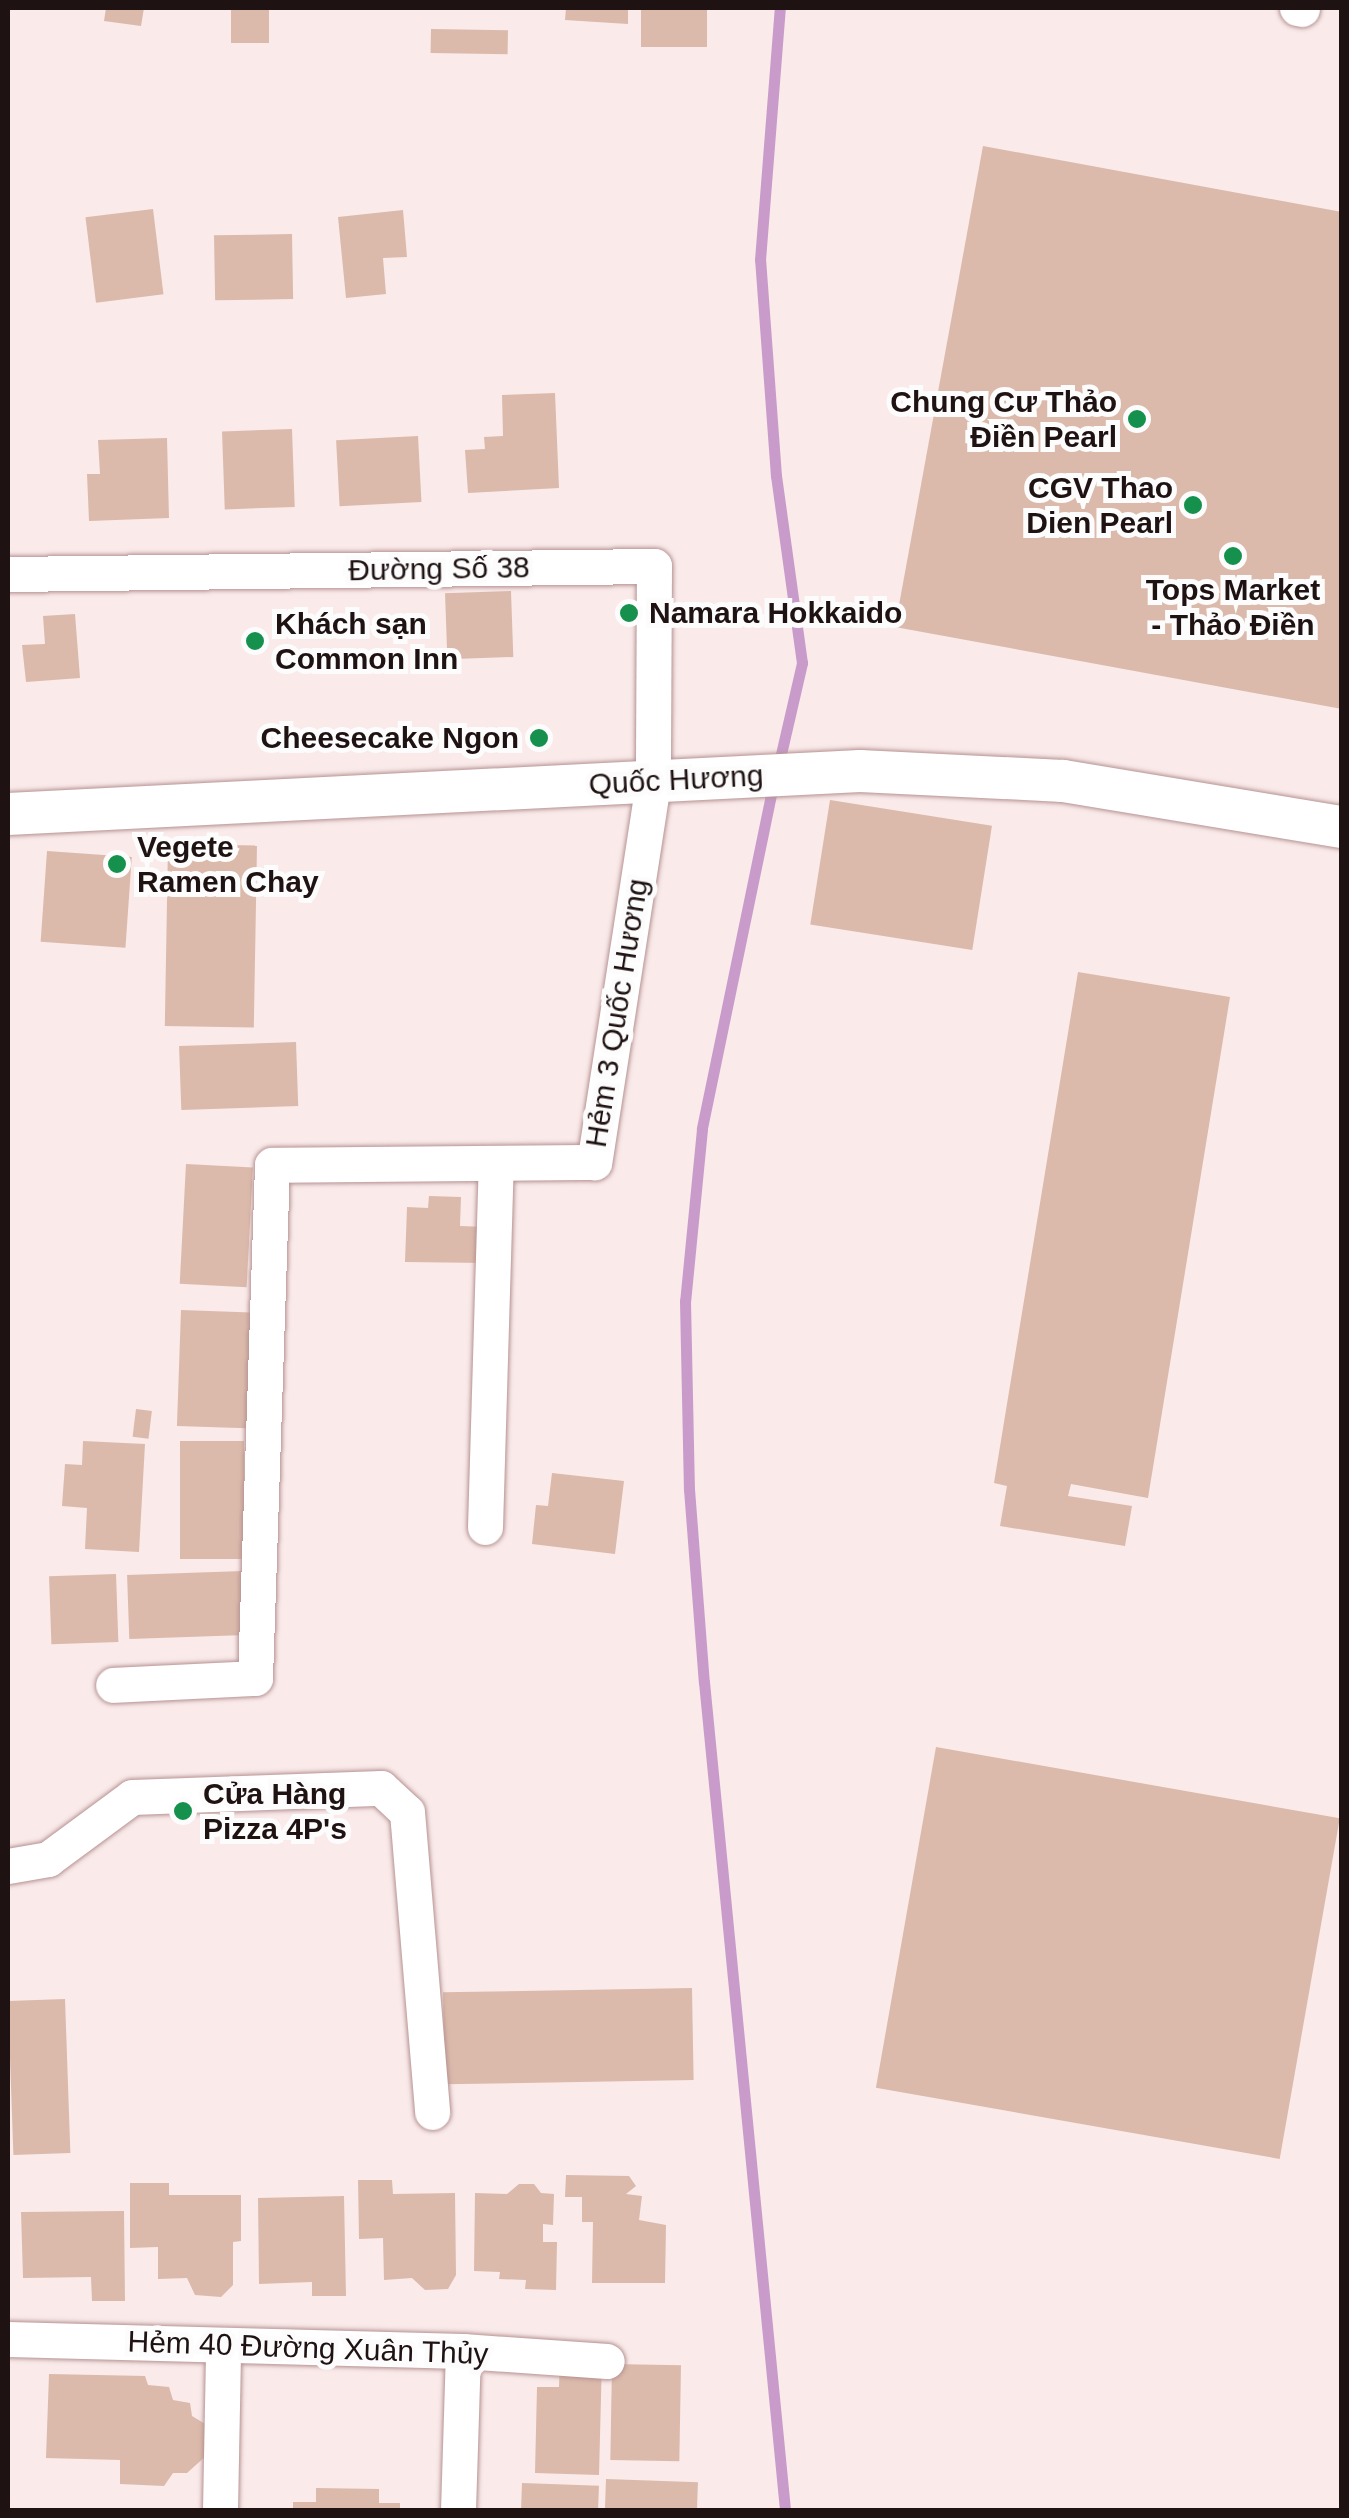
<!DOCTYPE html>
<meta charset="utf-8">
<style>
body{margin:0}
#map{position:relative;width:1349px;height:2518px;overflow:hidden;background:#faeaea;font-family:Arial,sans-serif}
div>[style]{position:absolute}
.stream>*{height:11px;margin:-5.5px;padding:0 5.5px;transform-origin:5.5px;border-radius:5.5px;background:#c89bcb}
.building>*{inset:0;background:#dbbaab;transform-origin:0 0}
.roads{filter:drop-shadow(0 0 2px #b69292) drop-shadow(0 0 2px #b69292)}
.minor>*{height:35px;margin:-17.5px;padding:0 17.5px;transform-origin:17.5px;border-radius:17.5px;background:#fff}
.tertiary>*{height:42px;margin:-21px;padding:0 21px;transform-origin:21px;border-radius:21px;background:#fff}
.dots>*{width:28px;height:28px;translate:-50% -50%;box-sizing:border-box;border:5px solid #fcfcfc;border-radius:50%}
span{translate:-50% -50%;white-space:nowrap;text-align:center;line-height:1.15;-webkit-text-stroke:10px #fcfcfc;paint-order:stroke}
.poi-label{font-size:30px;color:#1f1212;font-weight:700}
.right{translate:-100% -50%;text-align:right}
.left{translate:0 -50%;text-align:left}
.street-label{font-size:30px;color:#1f1212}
.frame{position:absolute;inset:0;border:10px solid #1f1212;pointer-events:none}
</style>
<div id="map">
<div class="stream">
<div style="left:778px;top:767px;width:107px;rotate:-77deg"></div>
<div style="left:802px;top:663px;width:189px;rotate:-97.9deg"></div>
<div style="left:776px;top:476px;width:217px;rotate:-94.2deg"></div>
<div style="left:760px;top:260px;width:253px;rotate:-85.5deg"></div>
<div style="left:773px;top:785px;width:351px;rotate:101.7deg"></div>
<div style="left:702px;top:1129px;width:173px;rotate:95.6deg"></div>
<div style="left:685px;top:1301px;width:188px;rotate:88.8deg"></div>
<div style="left:689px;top:1489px;width:194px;rotate:85.6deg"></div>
<div style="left:704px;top:1682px;width:832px;rotate:84.41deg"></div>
</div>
<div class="building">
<div style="clip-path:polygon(106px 8px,144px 8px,141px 26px,104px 21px)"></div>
<div style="left:231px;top:8px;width:38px;height:35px"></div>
<div style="clip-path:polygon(566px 8px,628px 8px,628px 24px,565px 20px)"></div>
<div style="left:641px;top:8px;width:66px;height:39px"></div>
<div style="left:431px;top:29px;width:77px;height:24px;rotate:1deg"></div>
<div style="clip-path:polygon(983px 146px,1342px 212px,1342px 709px,895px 627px)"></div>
<div style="left:153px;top:209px;width:86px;height:68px;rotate:83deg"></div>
<div style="clip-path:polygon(403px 210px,407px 257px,383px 258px,386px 294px,346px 298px,338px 217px)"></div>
<div style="left:292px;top:234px;width:65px;height:78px;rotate:89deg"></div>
<div style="clip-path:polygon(555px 393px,559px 488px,468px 493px,465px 450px,485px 449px,484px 437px,503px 436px,502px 395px)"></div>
<div style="left:292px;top:429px;width:78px;height:70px;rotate:88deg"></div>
<div style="left:418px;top:436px;width:66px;height:82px;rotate:87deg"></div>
<div style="clip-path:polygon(167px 438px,169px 518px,89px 521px,87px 474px,100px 474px,98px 440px)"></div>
<div style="left:511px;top:591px;width:66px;height:66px;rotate:88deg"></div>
<div style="clip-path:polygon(75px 614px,80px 678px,26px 682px,22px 645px,45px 644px,43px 616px)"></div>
<div style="left:830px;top:800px;width:164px;height:126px;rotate:9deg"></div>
<div style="left:168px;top:844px;width:89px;height:182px;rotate:1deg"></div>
<div style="left:47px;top:851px;width:85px;height:91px;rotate:4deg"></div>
<div style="clip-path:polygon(1078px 972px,1230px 997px,1148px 1498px,1071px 1484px,1068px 1496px,1132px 1506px,1125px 1546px,1000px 1526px,1007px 1486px,994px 1483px)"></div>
<div style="left:296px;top:1042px;width:64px;height:117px;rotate:88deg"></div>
<div style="left:186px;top:1164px;width:67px;height:120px;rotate:3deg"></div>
<div style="clip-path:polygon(429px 1196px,461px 1197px,460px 1226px,487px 1227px,485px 1263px,405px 1262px,407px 1207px,428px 1208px)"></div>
<div style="left:181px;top:1310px;width:70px;height:116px;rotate:2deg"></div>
<div style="left:136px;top:1409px;width:16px;height:28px;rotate:7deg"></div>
<div style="clip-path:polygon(83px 1441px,145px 1444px,139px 1552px,85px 1549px,87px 1508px,62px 1506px,65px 1464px,82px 1465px)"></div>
<div style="left:244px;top:1441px;width:118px;height:64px;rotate:90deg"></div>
<div style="clip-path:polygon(552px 1473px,624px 1481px,615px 1554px,532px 1544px,536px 1505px,548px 1506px)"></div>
<div style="left:243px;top:1571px;width:64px;height:116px;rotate:88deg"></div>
<div style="left:116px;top:1574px;width:68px;height:67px;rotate:88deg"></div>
<div style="left:936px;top:1747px;width:410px;height:346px;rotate:10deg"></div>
<div style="left:692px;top:1988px;width:92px;height:249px;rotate:89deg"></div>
<div style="left:65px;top:1999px;width:154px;height:57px;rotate:88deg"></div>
<div style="clip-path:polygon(566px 2175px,629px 2176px,636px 2186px,626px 2194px,642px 2196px,639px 2220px,666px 2225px,665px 2283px,592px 2283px,593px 2222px,582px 2222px,582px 2197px,565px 2197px)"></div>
<div style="clip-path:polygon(358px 2180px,392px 2180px,393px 2194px,455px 2193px,456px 2275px,448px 2289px,425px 2290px,412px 2278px,384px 2280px,383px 2238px,359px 2239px)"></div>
<div style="clip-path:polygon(130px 2183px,169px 2183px,169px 2195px,241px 2195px,241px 2241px,233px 2242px,233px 2285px,221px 2297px,195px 2295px,187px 2278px,158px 2279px,158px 2247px,130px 2248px)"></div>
<div style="clip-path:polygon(519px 2184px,534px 2184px,541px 2193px,554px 2194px,553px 2225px,543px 2224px,543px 2242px,557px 2242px,556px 2290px,525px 2289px,526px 2280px,499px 2279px,500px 2272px,474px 2271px,475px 2193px,507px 2194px)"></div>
<div style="clip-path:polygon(344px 2196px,346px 2296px,312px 2296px,312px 2282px,259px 2284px,258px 2198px)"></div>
<div style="clip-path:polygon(124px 2211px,125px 2301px,92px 2301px,91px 2277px,23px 2278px,21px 2212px)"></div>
<div style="clip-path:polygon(560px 2358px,602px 2359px,599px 2475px,535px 2473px,537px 2387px,559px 2387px)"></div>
<div style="left:612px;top:2364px;width:69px;height:96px;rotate:1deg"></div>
<div style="clip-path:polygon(49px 2374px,145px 2376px,148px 2385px,169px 2387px,173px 2400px,190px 2403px,192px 2416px,207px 2425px,207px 2455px,187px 2473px,173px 2473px,164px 2486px,120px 2484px,120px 2460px,46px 2458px)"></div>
<div style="left:606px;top:2479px;width:92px;height:31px;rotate:2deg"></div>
<div style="left:522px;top:2483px;width:77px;height:27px;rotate:2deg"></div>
<div style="clip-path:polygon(316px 2488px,379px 2489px,379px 2503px,400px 2503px,400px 2510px,293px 2510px,293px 2502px,316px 2502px)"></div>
</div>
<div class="roads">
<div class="minor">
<div style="left:1297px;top:8px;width:5px;rotate:11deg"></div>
<div style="left:8px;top:574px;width:646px;rotate:-0.71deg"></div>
<div style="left:654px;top:566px;width:217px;rotate:90.3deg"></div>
<div style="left:653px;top:783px;width:384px;rotate:98.8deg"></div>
<div style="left:594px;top:1162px;width:322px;rotate:179.5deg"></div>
<div style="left:272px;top:1165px;width:513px;rotate:91.9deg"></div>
<div style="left:255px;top:1678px;width:142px;rotate:177.2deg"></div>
<div style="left:485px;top:1527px;width:364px;rotate:-88.3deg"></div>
<div style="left:8px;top:1866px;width:41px;rotate:-9.9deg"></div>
<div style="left:48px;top:1859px;width:104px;rotate:-36.4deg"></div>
<div style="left:132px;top:1797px;width:249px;rotate:-2.1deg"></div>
<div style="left:381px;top:1788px;width:35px;rotate:43deg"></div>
<div style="left:407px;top:1812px;width:301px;rotate:85.2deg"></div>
<div style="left:8px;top:2339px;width:455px;rotate:1.5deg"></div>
<div style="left:463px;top:2351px;width:144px;rotate:4deg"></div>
<div style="left:220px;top:2510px;width:163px;rotate:-88.9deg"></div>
<div style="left:458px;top:2510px;width:159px;rotate:-88.2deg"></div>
</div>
<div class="tertiary">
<div style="left:8px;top:814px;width:853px;rotate:-2.89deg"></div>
<div style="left:860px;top:771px;width:203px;rotate:2.8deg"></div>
<div style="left:1063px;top:781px;width:283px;rotate:9.4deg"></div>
</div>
</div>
<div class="dots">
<div style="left:1137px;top:419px;background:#16914d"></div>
<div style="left:1193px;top:505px;background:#16914d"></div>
<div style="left:1233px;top:556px;background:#16914d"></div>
<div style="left:629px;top:613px;background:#16914d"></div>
<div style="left:255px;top:641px;background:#16914d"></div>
<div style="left:539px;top:738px;background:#16914d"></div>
<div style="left:117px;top:864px;background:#16914d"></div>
<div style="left:183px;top:1811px;background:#16914d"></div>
</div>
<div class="poi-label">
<span class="right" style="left:1117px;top:419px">Chung Cư Thảo<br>Điền Pearl</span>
<span class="right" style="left:1173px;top:505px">CGV Thao<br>Dien Pearl</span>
<span style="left:1233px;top:607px">Tops Market<br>- Thảo Điền</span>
<span class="left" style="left:649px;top:613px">Namara Hokkaido</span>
<span class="left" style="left:275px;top:641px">Khách sạn<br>Common Inn</span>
<span class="right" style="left:519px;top:738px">Cheesecake Ngon</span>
<span class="left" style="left:137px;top:864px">Vegete<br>Ramen Chay</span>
<span class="left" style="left:203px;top:1811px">Cửa Hàng<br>Pizza 4P's</span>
</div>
<div class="street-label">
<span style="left:439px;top:569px;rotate:-1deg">Đường Số 38</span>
<span style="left:676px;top:780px;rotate:-3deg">Quốc Hương</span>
<span style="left:617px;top:1013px;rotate:-81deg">Hẻm 3 Quốc Hương</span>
<span style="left:308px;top:2348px;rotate:2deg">Hẻm 40 Đường Xuân Thủy</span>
</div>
<div class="frame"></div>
</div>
